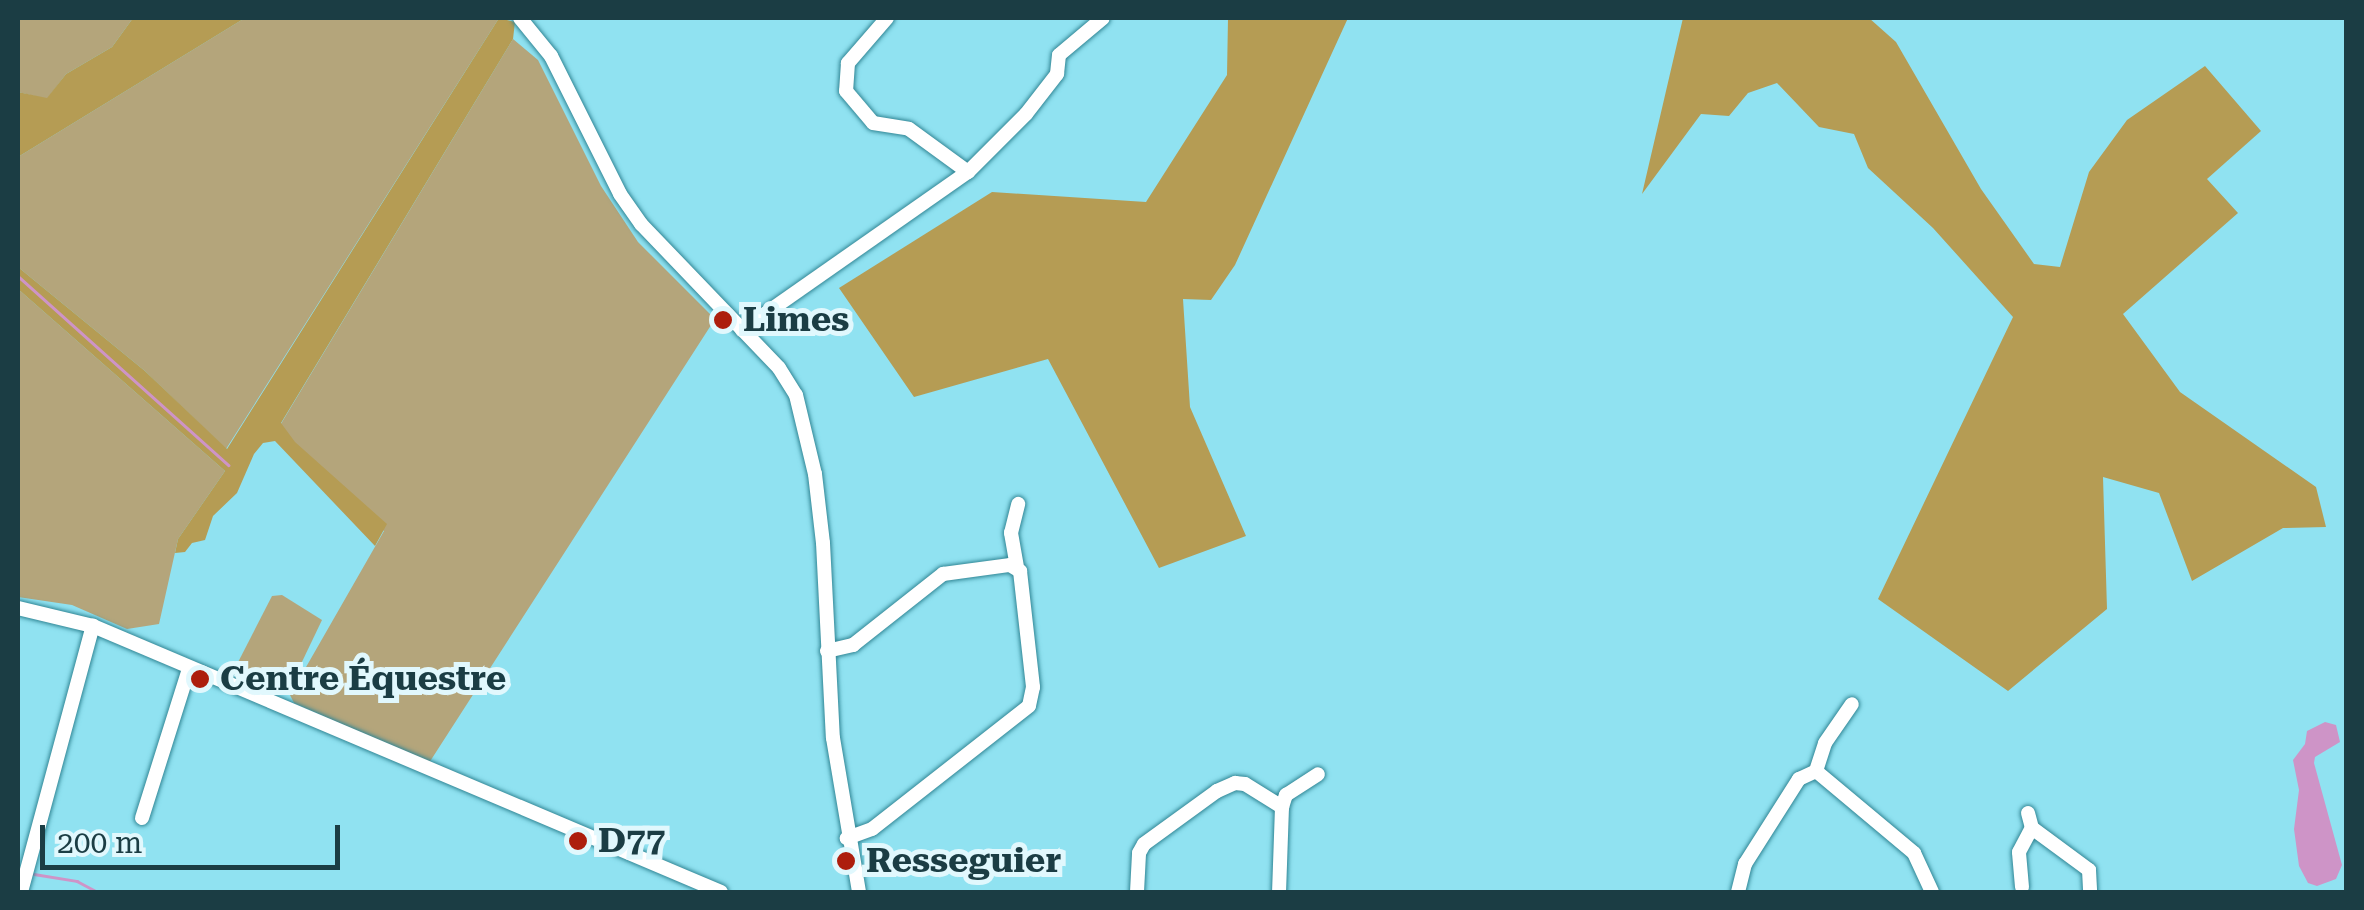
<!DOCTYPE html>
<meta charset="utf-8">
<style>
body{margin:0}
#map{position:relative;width:2364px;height:910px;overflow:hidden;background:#90e2f1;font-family:"Roboto Serif",serif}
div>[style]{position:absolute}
.green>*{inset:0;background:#b4a57b}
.forest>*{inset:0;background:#b59c54}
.water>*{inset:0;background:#ce94c7}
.stream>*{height:2.5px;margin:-1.25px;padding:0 1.25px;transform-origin:1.25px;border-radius:1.25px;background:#ce94c7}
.roads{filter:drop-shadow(0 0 2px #318695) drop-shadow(0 0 2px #318695)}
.minor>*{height:14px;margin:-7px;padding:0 7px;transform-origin:7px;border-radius:7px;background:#fff}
.dots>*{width:28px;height:28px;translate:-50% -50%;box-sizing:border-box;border:5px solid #e1f8fd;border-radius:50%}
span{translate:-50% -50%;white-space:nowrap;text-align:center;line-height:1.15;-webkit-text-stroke:10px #e1f8fd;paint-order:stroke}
.poi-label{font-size:35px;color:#1b3d44;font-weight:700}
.left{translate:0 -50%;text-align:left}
.frame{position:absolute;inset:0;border:20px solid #1b3d44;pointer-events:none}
.scale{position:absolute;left:40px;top:825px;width:300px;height:45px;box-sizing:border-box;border:5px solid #1b3d44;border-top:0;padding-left:12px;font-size:30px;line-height:35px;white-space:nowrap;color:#1b3d44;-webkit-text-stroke:8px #e1f8fd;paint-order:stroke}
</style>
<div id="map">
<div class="green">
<div style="clip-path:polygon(18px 18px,133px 18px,112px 47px,66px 74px,47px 99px,18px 92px)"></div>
<div style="clip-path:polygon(245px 18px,499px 18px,226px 449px,145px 371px,18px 267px,18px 157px)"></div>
<div style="clip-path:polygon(513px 39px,538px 60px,601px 186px,638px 242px,715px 319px,429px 763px,294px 703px,290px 695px,384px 531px,276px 432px)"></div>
<div style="clip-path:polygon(18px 289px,225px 471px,178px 539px,159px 624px,127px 629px,72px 605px,18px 597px)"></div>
<div style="clip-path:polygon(282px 595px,322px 620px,289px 689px,282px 692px,233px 672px,272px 596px)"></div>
</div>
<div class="forest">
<div style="clip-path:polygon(133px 18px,245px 18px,18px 157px,18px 92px,47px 98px,66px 74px,112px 47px)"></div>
<div style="clip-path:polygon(499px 18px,515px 22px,513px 39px,281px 423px,295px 442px,387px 524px,375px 546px,275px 441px,263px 443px,254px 454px,237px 493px,213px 516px,205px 540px,192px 543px,185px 552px,175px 553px,178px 539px,225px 471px,18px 289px,18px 267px,145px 371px,227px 449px)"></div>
<div style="clip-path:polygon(1228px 18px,1348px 18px,1235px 265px,1211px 300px,1183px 299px,1190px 407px,1246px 536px,1159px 568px,1048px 359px,914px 397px,839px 288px,992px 192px,1146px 202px,1227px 75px)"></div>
<div style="clip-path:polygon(1683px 18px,1869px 18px,1896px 42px,1981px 189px,2034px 264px,2060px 267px,2089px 172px,2127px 120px,2205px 66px,2261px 131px,2207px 179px,2238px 213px,2123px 314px,2180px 392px,2316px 487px,2326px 527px,2283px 528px,2192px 581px,2159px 493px,2103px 477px,2107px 609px,2008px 691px,1878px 599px,2013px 317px,1933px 228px,1868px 168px,1854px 134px,1819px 127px,1777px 83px,1748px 93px,1729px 116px,1701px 114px,1642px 194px)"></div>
</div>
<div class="water">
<div style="clip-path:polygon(2325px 722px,2336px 725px,2340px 742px,2315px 757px,2314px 763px,2342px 865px,2336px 879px,2317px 886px,2308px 883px,2299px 866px,2294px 829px,2299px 790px,2293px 760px,2305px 744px,2307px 731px)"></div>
</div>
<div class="stream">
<div style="left:18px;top:276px;width:283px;rotate:41.9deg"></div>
<div style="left:34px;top:874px;width:44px;rotate:9.2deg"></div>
<div style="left:77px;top:881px;width:24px;rotate:28deg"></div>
</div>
<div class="roads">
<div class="minor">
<div style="left:520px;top:18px;width:49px;rotate:50.8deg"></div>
<div style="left:551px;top:56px;width:154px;rotate:63.4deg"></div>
<div style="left:620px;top:194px;width:37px;rotate:55deg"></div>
<div style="left:641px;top:224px;width:199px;rotate:46.2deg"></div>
<div style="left:779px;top:368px;width:32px;rotate:58deg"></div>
<div style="left:796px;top:395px;width:81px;rotate:76.5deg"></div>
<div style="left:815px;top:474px;width:69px;rotate:83.4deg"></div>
<div style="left:823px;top:543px;width:195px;rotate:87.1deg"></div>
<div style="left:833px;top:738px;width:156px;rotate:80.4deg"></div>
<div style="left:887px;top:18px;width:60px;rotate:130.9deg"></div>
<div style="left:848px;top:63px;width:28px;rotate:94deg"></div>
<div style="left:846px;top:91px;width:42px;rotate:49.8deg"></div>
<div style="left:873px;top:123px;width:36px;rotate:9deg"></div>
<div style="left:909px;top:129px;width:73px;rotate:36.1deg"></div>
<div style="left:742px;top:330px;width:276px;rotate:-35deg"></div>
<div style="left:968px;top:172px;width:82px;rotate:-45deg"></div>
<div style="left:1026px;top:114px;width:51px;rotate:-52.2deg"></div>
<div style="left:1057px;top:74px;width:19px;rotate:-84deg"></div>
<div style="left:1059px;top:55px;width:57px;rotate:-40.1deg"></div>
<div style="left:1017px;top:567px;width:35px;rotate:-100deg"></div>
<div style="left:1011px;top:533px;width:30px;rotate:-76deg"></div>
<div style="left:18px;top:608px;width:77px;rotate:13.5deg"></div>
<div style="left:93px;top:626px;width:682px;rotate:22.96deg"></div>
<div style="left:827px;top:651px;width:27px;rotate:-13deg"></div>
<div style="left:853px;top:645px;width:115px;rotate:-38.3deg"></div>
<div style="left:943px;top:574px;width:68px;rotate:-7.7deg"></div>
<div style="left:1010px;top:565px;width:12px;rotate:31deg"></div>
<div style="left:1020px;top:571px;width:117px;rotate:83.6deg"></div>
<div style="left:1033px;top:687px;width:19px;rotate:102deg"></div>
<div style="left:1029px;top:706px;width:199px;rotate:141.9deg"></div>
<div style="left:872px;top:829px;width:27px;rotate:160deg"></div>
<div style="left:1816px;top:771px;width:29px;rotate:-72deg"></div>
<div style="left:1825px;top:743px;width:47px;rotate:-55.3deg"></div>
<div style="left:1282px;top:807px;width:13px;rotate:-72deg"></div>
<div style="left:1286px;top:795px;width:38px;rotate:-33deg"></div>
<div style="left:2028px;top:813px;width:16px;rotate:75deg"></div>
<div style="left:2032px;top:828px;width:71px;rotate:36.4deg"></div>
<div style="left:2089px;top:870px;width:22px;rotate:87deg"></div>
<div style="left:142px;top:818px;width:156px;rotate:-72.5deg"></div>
<div style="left:2022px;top:887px;width:35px;rotate:-95deg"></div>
<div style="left:2019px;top:852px;width:27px;rotate:-62deg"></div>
<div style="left:21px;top:892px;width:276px;rotate:-74.9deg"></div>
<div style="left:1137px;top:892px;width:39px;rotate:-87deg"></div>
<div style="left:1139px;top:853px;width:10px;rotate:-61deg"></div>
<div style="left:1144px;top:844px;width:90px;rotate:-36deg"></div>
<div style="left:1217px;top:791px;width:20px;rotate:-24deg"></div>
<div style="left:1235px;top:783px;width:10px;rotate:6deg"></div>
<div style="left:1245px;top:784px;width:44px;rotate:31.9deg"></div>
<div style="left:1282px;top:807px;width:85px;rotate:92deg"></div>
<div style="left:1738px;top:892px;width:29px;rotate:-76deg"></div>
<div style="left:1745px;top:864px;width:101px;rotate:-57.6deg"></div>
<div style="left:1799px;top:779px;width:19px;rotate:-25deg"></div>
<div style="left:1816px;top:771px;width:128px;rotate:39.9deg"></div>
<div style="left:1914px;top:853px;width:43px;rotate:65.2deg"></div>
</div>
</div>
<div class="dots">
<div style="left:723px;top:320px;background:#ad1e0d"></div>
<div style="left:200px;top:679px;background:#ad1e0d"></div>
<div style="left:578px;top:841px;background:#ad1e0d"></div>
<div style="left:846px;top:861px;background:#ad1e0d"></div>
</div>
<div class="poi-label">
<span class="left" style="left:743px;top:320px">Limes</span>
<span class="left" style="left:220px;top:679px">Centre Équestre</span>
<span class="left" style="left:598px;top:841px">D77</span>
<span class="left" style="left:866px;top:861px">Resseguier</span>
</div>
<div class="frame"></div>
<div class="scale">200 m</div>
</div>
